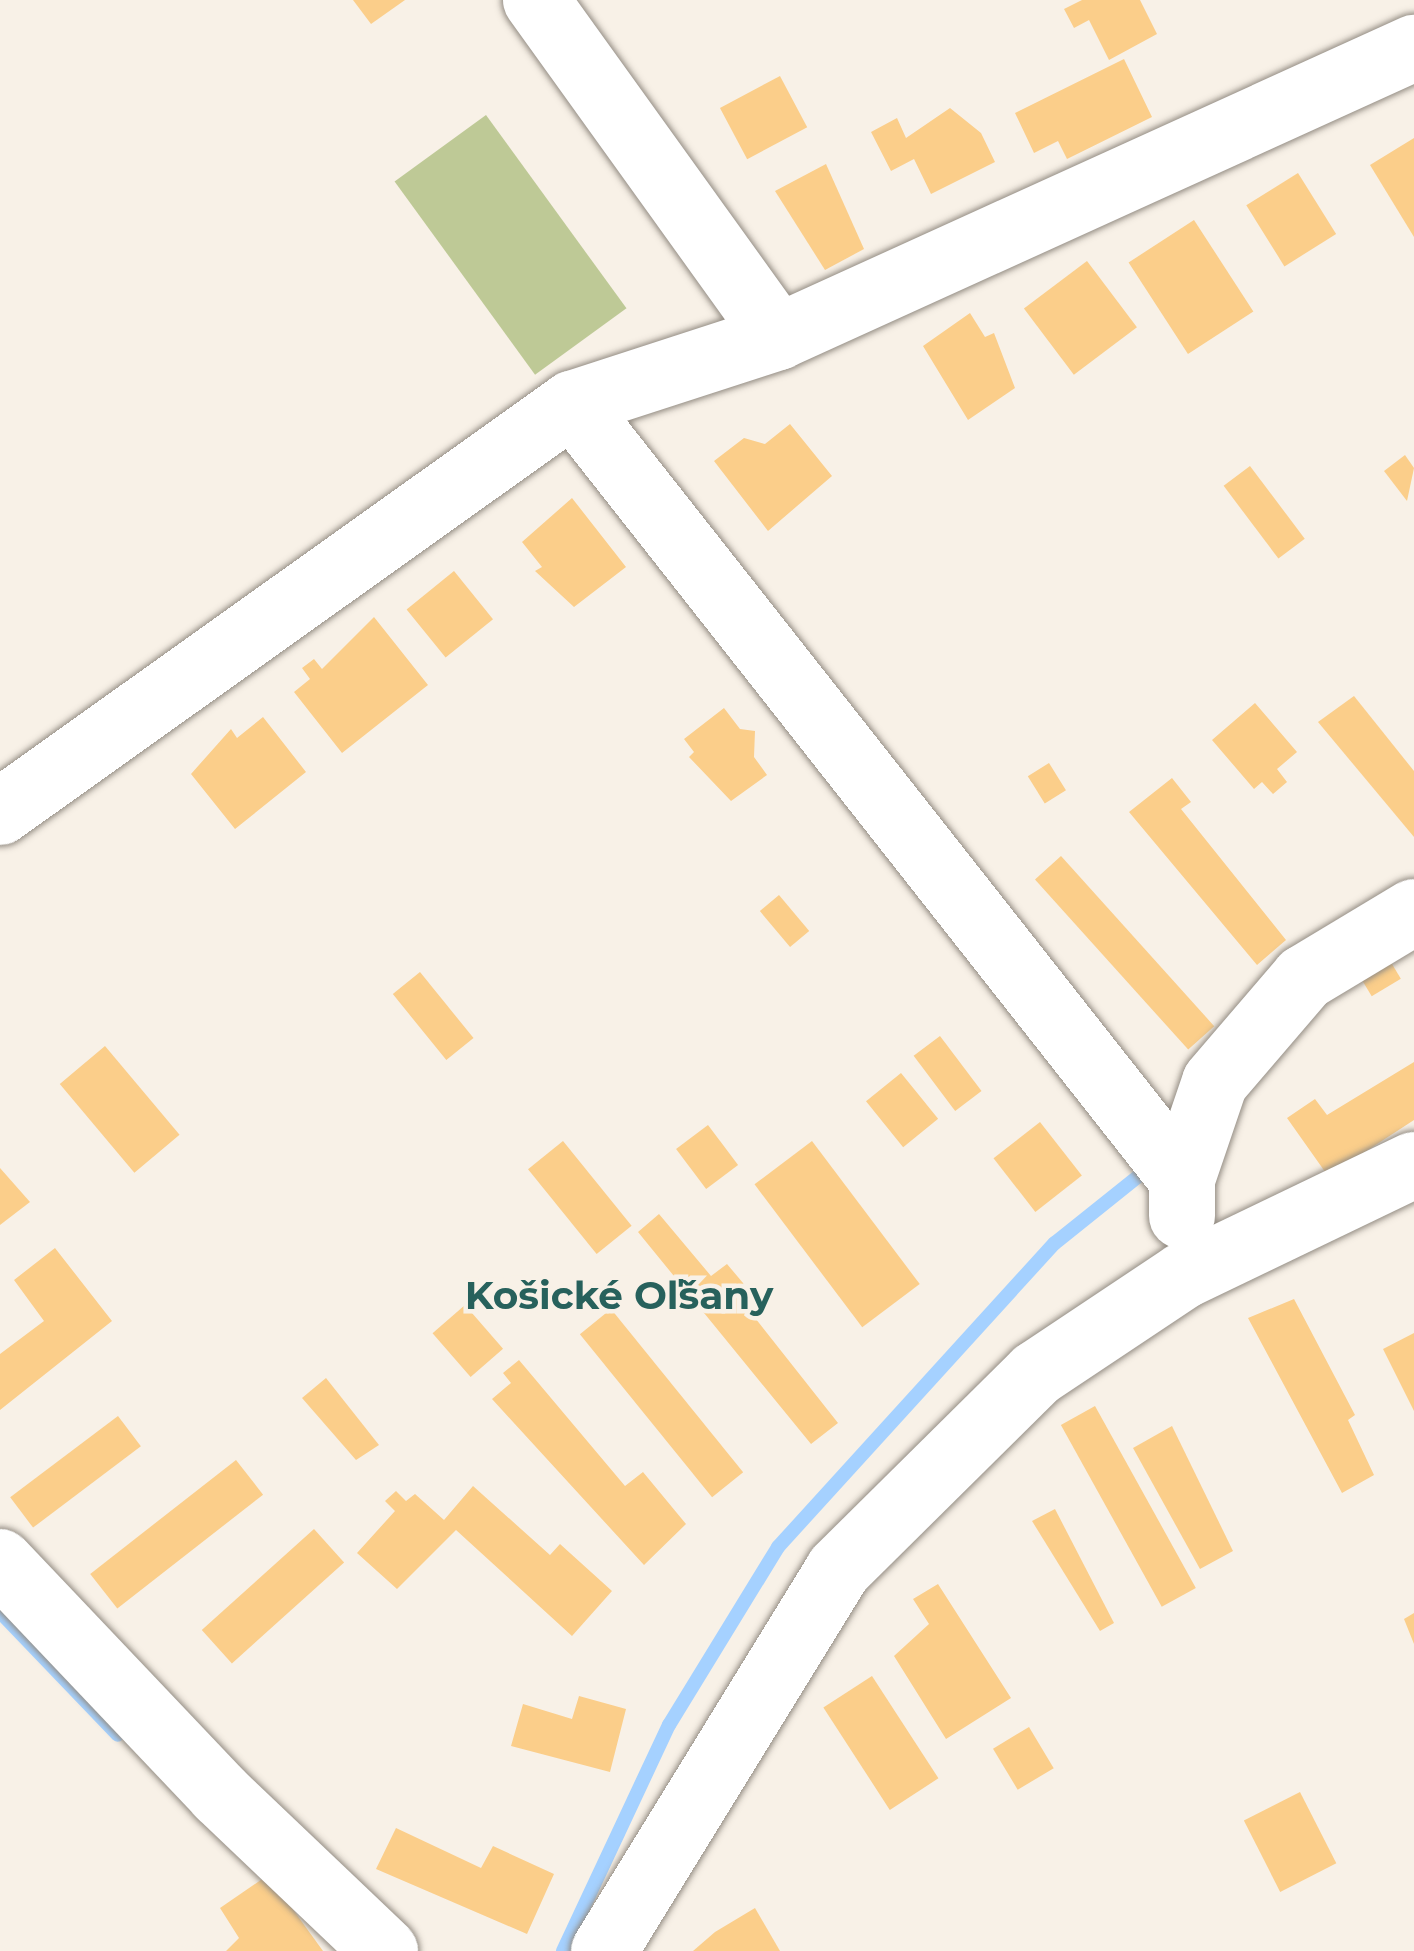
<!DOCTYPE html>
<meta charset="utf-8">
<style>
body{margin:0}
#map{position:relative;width:1414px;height:1951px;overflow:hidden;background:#f8f1e7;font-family:Montserrat,sans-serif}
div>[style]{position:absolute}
.green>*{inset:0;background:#bec996;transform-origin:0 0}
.stream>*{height:14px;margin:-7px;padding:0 7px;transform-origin:7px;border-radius:7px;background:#a5d1ff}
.building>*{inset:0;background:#fbce8a;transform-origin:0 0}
.roads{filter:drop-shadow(0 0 3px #948d84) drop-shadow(0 0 3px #948d84)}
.minor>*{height:66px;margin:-33px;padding:0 33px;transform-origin:33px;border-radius:33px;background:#fff}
span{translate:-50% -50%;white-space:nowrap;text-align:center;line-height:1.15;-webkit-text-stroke:9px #f8f1e7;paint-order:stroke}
.quarter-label{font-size:39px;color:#27615c;font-weight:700}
</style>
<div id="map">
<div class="green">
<div style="left:486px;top:115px;width:239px;height:113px;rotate:54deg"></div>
</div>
<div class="stream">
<div style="left:0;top:1612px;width:170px;rotate:46.2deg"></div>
<div style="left:563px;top:1951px;width:250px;rotate:-64.9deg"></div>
<div style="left:669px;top:1725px;width:209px;rotate:-58.5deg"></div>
<div style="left:778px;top:1547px;width:411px;rotate:-47.7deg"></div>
<div style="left:1055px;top:1243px;width:115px;rotate:-38.7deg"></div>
</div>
<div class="building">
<div style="clip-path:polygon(353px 0,405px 0,371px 24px)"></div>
<div style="clip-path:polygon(1082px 0,1140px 0,1157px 34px,1109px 60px,1089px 20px,1074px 28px,1064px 9px)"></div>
<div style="clip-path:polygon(1124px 59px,1152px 117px,1067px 159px,1058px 141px,1034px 153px,1015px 113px)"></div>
<div style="left:780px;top:76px;width:58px;height:68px;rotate:62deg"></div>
<div style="clip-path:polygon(950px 108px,981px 133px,995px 162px,931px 194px,914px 159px,891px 171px,871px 132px,897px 118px,906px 138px)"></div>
<div style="clip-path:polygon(1414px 138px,1414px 237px,1370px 165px)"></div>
<div style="clip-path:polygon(826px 164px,864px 249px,825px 270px,775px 191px)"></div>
<div style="left:1298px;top:173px;width:72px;height:61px;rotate:58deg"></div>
<div style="left:1194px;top:220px;width:109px;height:78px;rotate:57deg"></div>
<div style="left:1087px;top:261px;width:83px;height:79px;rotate:53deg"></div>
<div style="clip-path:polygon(970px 313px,985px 337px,994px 333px,1015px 388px,968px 420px,923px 346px)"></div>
<div style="clip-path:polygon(790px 424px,832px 476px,768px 531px,714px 461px,744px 438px,765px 444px)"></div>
<div style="clip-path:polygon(1405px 455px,1414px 468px,1407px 501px,1384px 471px)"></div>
<div style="left:1250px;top:466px;width:91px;height:33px;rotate:53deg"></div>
<div style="clip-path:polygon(572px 498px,626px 567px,574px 607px,535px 571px,542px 567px,522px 542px)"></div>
<div style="left:454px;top:571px;width:62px;height:61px;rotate:51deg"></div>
<div style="clip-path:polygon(374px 617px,428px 685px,342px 753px,294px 692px,310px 679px,302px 668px,314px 659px,322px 669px)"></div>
<div style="clip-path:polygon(1354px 696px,1414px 771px,1414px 837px,1318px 722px)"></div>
<div style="clip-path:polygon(1255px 703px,1297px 752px,1277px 769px,1287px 782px,1273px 794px,1262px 782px,1254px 789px,1212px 740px)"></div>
<div style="clip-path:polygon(724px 708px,740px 729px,755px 731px,754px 757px,767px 775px,731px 801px,689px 757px,694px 752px,684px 739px)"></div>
<div style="clip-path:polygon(263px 717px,306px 772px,235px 829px,191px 774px,231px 729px,237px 738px)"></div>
<div style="left:1049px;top:763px;width:32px;height:25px;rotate:58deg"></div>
<div style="clip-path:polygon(1172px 778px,1191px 802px,1181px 809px,1286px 940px,1257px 965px,1129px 812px)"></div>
<div style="left:1061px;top:856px;width:229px;height:35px;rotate:48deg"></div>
<div style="left:779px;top:895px;width:47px;height:25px;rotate:50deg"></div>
<div style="left:1389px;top:959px;width:23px;height:34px;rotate:59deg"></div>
<div style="left:420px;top:972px;width:85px;height:35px;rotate:51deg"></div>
<div style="left:940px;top:1036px;width:69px;height:33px;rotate:53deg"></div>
<div style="left:105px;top:1046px;width:116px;height:59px;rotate:50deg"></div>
<div style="clip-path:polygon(1414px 1062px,1414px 1120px,1328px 1176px,1287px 1118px,1315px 1099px,1327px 1115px)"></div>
<div style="left:901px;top:1073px;width:59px;height:45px;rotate:51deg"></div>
<div style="left:1040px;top:1122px;width:68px;height:59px;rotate:52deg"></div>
<div style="left:708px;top:1125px;width:50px;height:40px;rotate:53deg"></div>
<div style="left:563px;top:1141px;width:109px;height:45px;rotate:51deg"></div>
<div style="left:812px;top:1141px;width:179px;height:72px;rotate:53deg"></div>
<div style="clip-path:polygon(0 1168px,30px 1202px,0 1225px)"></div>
<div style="clip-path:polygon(659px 1214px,711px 1276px,727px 1264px,754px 1296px,744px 1304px,838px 1423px,811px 1444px,638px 1232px)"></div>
<div style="clip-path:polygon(55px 1248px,112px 1321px,0 1410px,0 1354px,44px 1321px,14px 1280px)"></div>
<div style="clip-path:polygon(1294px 1299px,1355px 1415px,1348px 1420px,1374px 1475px,1342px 1493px,1248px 1318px)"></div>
<div style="left:465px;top:1305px;width:58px;height:43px;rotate:49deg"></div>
<div style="left:611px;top:1309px;width:210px;height:40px;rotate:51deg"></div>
<div style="clip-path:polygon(1414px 1333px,1414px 1411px,1383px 1349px)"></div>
<div style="clip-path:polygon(519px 1360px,625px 1486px,643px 1472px,686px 1524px,644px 1565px,492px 1399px,511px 1383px,503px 1373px)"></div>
<div style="clip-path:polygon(326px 1378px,379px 1445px,356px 1460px,302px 1398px)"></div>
<div style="left:1095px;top:1406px;width:208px;height:39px;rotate:61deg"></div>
<div style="left:118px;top:1416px;width:38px;height:135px;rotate:53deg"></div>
<div style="clip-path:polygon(1172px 1426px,1233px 1551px,1200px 1569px,1133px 1448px)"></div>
<div style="left:236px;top:1460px;width:44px;height:185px;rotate:52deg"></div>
<div style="clip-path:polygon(473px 1486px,550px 1555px,560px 1544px,612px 1591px,572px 1636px,456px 1530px,397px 1589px,357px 1553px,395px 1511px,385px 1501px,396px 1491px,406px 1501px,415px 1494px,444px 1520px)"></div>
<div style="clip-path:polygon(1055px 1509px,1114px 1623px,1100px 1631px,1032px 1521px)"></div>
<div style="left:314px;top:1529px;width:45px;height:151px;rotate:48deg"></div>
<div style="clip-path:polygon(938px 1584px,1011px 1698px,946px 1739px,894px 1656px,929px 1624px,913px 1599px)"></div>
<div style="clip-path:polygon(1414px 1613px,1414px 1644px,1404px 1619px)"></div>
<div style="left:872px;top:1676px;width:122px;height:58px;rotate:57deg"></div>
<div style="clip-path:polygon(579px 1696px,626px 1709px,610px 1772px,511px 1746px,523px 1704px,572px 1719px)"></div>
<div style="left:1029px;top:1727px;width:48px;height:42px;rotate:59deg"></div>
<div style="left:1300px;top:1792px;width:80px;height:63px;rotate:63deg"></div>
<div style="clip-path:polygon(396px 1828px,481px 1868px,493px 1846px,554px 1874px,527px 1934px,376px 1869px)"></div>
<div style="clip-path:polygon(268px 1875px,323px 1951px,226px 1951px,239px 1938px,220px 1908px)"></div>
<div style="clip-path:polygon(755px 1908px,780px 1951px,693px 1951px,715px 1932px)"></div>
</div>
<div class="roads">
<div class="minor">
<div style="left:536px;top:0;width:415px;rotate:54.3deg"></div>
<div style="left:778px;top:337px;width:699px;rotate:-24.44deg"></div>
<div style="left:572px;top:404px;width:986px;rotate:51.79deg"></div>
<div style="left:0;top:812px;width:703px;rotate:-35.5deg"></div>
<div style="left:572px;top:404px;width:217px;rotate:-18deg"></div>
<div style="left:1182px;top:1216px;width:37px;rotate:-90deg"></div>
<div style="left:1182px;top:1179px;width:102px;rotate:-71.2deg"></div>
<div style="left:1215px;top:1082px;width:137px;rotate:-49.4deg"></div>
<div style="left:1304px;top:978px;width:128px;rotate:-31deg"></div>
<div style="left:0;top:1562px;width:320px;rotate:46.5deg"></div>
<div style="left:220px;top:1794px;width:228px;rotate:43.6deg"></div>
<div style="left:604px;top:1951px;width:447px;rotate:-58.4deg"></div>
<div style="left:838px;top:1570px;width:279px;rotate:-44.7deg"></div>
<div style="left:1036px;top:1374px;width:177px;rotate:-33.7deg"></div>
<div style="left:1183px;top:1276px;width:256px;rotate:-25.7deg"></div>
</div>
</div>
<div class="quarter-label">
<span style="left:619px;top:1295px">Košické Oľšany</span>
</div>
</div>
